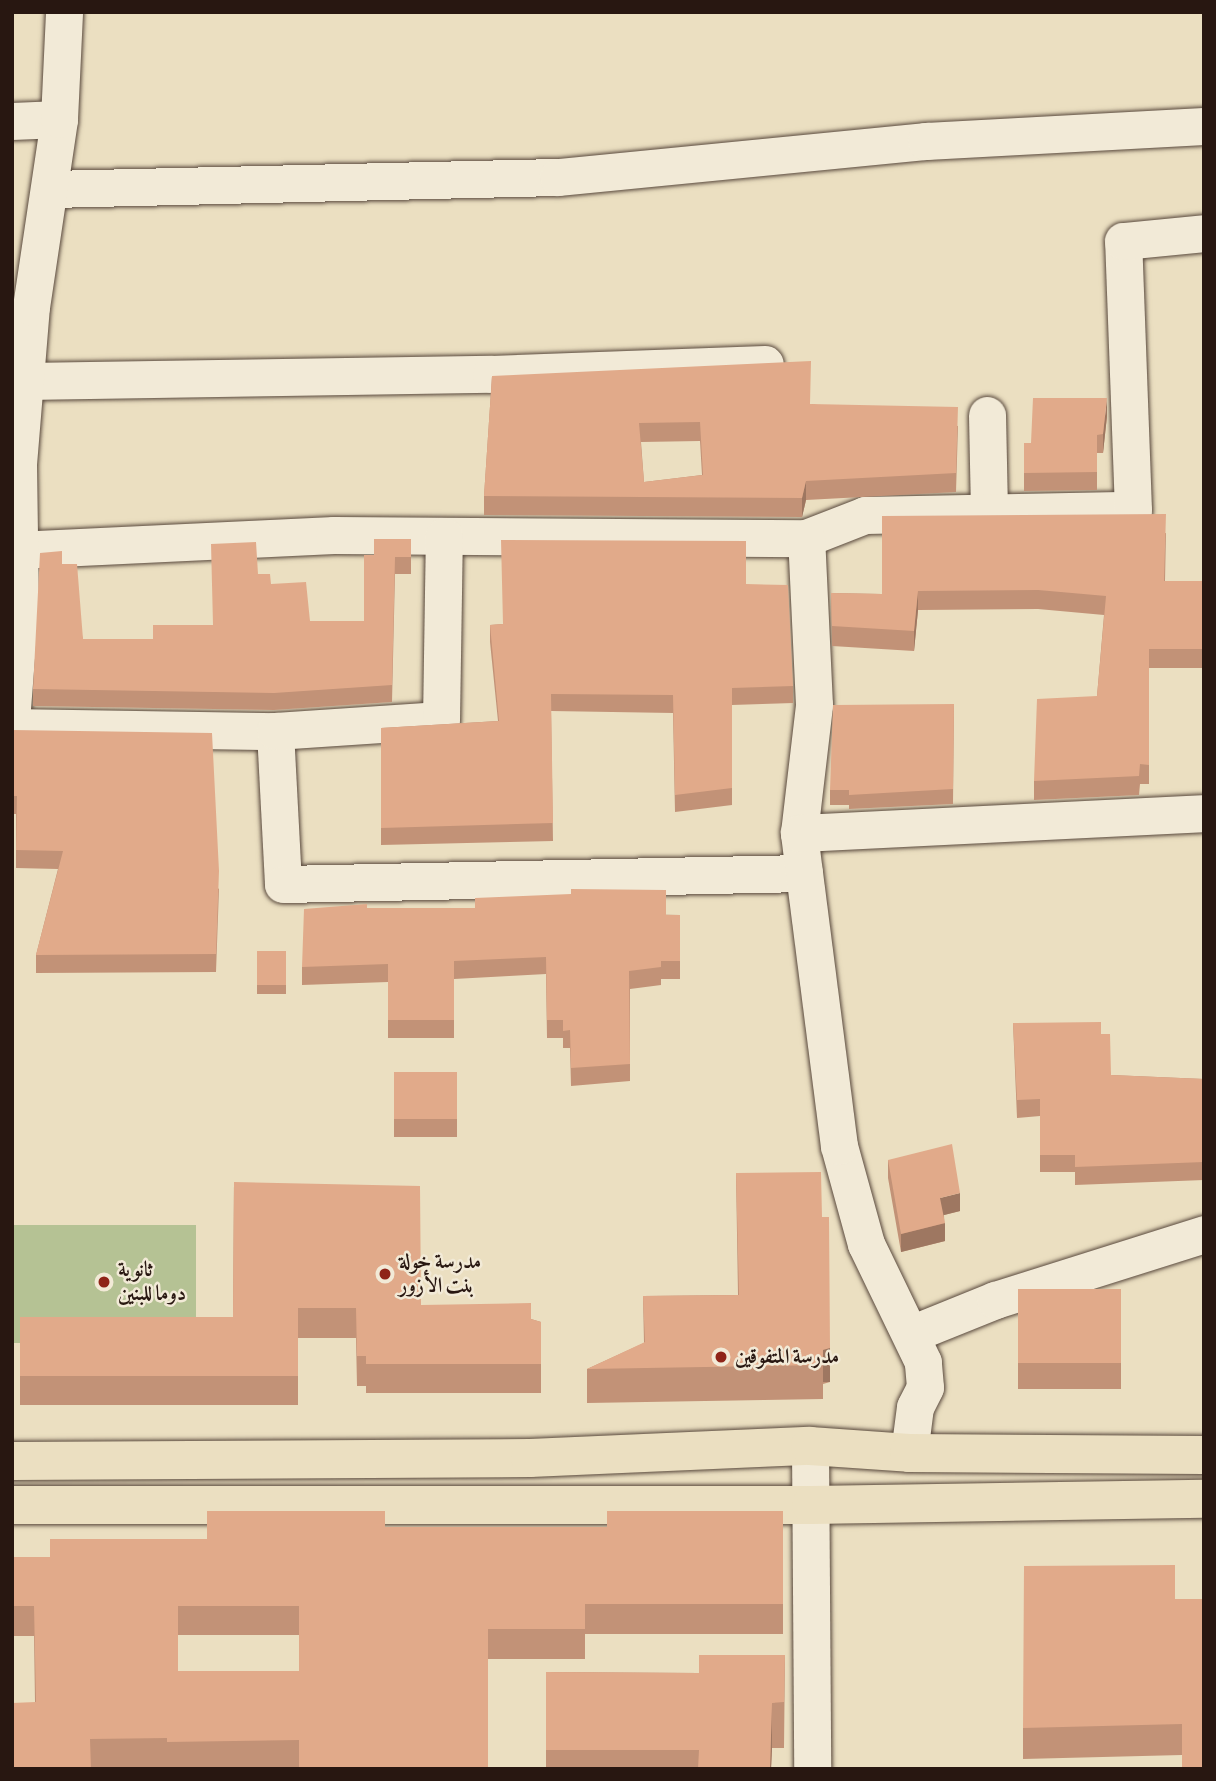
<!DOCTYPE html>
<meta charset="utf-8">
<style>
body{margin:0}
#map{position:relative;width:1216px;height:1781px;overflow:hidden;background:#ebdfc1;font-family:"Libre Bodoni",Amiri,serif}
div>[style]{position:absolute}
.green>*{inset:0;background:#b5c294;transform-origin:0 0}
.roads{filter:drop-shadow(0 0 2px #59493d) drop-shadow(0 0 2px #59493d)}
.minor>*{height:37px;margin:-18.5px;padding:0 18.5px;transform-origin:18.5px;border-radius:18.5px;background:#f2ead7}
.major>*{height:38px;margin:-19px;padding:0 19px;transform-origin:19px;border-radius:19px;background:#ebdfc1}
.wall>*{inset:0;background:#c29277;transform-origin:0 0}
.shaded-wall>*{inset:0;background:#9e7761;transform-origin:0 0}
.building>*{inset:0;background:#e1aa8a;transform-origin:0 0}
.dots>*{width:19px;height:19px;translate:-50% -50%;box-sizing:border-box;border:4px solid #f2ead7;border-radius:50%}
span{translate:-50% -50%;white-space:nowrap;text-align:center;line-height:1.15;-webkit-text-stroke:5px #f2ead7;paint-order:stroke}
.poi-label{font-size:21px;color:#281711;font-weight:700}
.left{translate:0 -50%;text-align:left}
.frame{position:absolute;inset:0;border:14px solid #281711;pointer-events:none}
</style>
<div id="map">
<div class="green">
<div style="left:196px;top:1225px;width:118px;height:184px;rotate:90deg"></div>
</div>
<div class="roads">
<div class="minor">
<div style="left:12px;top:121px;width:47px;rotate:-2.4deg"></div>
<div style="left:51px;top:189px;width:507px;rotate:-1.36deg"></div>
<div style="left:558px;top:177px;width:370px;rotate:-5.6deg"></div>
<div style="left:926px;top:141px;width:278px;rotate:-3.1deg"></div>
<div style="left:25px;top:381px;width:466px;rotate:-0.9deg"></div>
<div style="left:491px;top:374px;width:274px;rotate:-2.1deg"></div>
<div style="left:987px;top:415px;width:97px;rotate:88.8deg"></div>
<div style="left:16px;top:550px;width:318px;rotate:-2.7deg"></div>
<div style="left:334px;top:535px;width:472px;rotate:0.4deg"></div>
<div style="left:806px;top:538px;width:63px;rotate:-21.3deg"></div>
<div style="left:865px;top:515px;width:268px;rotate:-1.1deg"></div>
<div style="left:1133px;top:510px;width:269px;rotate:-92.1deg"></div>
<div style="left:1123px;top:241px;width:81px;rotate:-5.6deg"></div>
<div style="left:12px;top:708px;width:101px;rotate:-85.5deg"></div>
<div style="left:20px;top:607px;width:143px;rotate:-90.8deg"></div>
<div style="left:18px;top:464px;width:158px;rotate:-85.3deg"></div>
<div style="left:31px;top:307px;width:190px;rotate:-81.5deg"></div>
<div style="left:59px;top:119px;width:107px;rotate:-87.3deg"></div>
<div style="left:12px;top:727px;width:263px;rotate:0.9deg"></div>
<div style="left:275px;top:731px;width:153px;rotate:87deg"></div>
<div style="left:283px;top:884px;width:521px;rotate:-1.21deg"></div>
<div style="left:275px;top:731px;width:166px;rotate:-3.8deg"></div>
<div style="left:441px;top:720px;width:184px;rotate:-89.1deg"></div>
<div style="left:799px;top:833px;width:129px;rotate:-83.3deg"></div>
<div style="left:814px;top:705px;width:167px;rotate:-92.7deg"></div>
<div style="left:911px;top:1334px;width:91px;rotate:-22deg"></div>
<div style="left:995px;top:1300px;width:219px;rotate:-17.5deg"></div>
<div style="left:810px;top:1446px;width:323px;rotate:89.6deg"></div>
<div style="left:909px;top:1453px;width:46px;rotate:-82.6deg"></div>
<div style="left:915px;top:1407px;width:22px;rotate:-63deg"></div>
<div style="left:925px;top:1387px;width:25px;rotate:-95deg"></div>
<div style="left:923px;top:1362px;width:131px;rotate:-115.8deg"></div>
<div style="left:866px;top:1244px;width:102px;rotate:-105.4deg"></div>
<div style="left:839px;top:1146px;width:316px;rotate:-97.3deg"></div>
<div style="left:799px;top:833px;width:405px;rotate:-2.8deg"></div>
</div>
<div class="major">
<div style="left:12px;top:1461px;width:518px;rotate:-0.33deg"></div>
<div style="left:530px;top:1458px;width:280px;rotate:-2.5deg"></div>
<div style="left:810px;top:1446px;width:99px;rotate:4deg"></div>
<div style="left:909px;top:1453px;width:295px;rotate:0.4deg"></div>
<div style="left:12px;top:1505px;width:799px"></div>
<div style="left:811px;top:1505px;width:393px;rotate:-0.9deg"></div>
</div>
</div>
<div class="wall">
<div style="clip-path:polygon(evenodd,492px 376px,811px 404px,958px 426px,956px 492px,806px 500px,802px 517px,484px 515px,484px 496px,492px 376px,700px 441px,702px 475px,644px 482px,641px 442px,700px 441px)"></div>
<div style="clip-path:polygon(1107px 416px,1103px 453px,1097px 453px,1097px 490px,1024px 491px,1024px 443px,1031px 443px)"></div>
<div style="clip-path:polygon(1166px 533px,1165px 581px,1204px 581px,1204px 668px,1149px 668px,1149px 784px,1140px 784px,1139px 795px,1034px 800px,1034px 781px,1097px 696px,1104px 615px,1038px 609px,918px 610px,914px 651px,832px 646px,831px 593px,882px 594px)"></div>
<div style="clip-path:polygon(411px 539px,411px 574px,395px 574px,392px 702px,274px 710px,33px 706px,33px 689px,62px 564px,83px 639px,153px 639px,213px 625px,258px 574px,271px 584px,310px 621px,364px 621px,374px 555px)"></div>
<div style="clip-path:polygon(746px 584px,793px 686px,793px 703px,732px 705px,732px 805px,675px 812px,673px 713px,551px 711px,553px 841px,381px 845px,381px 728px,498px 721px,490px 642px,490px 625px,503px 624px)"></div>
<div style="clip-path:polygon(954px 704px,953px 804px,849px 809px,849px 805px,830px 805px,830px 790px)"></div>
<div style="clip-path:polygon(12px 730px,219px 889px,216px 972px,36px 973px,36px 955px,58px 869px,16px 868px,16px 814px,12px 814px)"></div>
<div style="clip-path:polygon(367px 908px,680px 915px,680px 979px,661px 979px,661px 985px,630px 989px,630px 1081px,571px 1086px,570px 1048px,563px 1048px,563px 1038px,547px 1038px,546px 974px,454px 979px,454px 1038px,388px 1038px,388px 982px,302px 985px,302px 967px)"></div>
<div style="left:257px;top:951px;width:29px;height:43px"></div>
<div style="clip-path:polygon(1013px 1023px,1101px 1034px,1111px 1075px,1204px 1079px,1204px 1180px,1075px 1185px,1075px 1172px,1040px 1172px,1040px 1116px,1017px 1118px)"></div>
<div style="left:457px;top:1072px;width:65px;height:63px;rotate:90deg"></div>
<div style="clip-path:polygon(888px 1160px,960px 1211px,944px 1215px,945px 1241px,901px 1252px,888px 1178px)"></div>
<div style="clip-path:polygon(736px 1173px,822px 1217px,830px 1382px,823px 1384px,823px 1399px,587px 1403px,587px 1369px,644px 1343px,643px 1296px,738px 1295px)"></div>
<div style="clip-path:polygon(234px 1182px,421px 1305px,531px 1319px,541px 1322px,541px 1393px,366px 1393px,366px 1386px,357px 1386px,356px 1338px,298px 1338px,298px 1405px,20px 1405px,20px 1317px,233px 1317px)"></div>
<div style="left:1018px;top:1289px;width:103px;height:100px"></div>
<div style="clip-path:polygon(evenodd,783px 1511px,783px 1634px,585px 1634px,585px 1659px,488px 1659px,488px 1769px,167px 1769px,167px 1767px,91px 1768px,35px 1702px,34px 1636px,12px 1636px,12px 1557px,50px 1557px,207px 1539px,385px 1527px,607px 1527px,783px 1511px,178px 1635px,299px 1635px,299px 1671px,178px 1671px,178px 1635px)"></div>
<div style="clip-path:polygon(1175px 1599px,1204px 1599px,1182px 1755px,1023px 1759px,1023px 1728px)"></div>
<div style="clip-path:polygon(785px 1655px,784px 1748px,772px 1748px,771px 1769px,546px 1769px,546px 1672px,699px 1673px)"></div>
</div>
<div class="shaded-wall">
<div style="clip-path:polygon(1107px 398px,1107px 416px,1103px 453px,1103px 434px)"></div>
<div style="clip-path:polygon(806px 481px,806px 500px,802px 517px,802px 498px)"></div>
<div style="clip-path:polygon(918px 591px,918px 610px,914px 651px,914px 631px)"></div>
<div style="clip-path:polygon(960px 1193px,960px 1211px,940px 1216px,940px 1198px)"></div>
<div style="clip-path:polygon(945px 1223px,945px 1241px,901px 1252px,901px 1234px)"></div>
<div style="left:830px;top:1348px;width:34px;height:7px;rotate:90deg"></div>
<div style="clip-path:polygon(772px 1703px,772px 1748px,771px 1769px,770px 1769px)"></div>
</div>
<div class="building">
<div style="clip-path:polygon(evenodd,811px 361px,810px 404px,958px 407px,956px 473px,806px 481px,802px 498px,484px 496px,492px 376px,811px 361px,700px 422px,703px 475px,644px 482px,639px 423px,700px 422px)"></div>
<div style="clip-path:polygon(1033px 398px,1107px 398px,1103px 434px,1097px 435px,1097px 472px,1024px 473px,1024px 443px,1031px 443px)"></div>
<div style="clip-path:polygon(1166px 514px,1164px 581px,1204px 581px,1204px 649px,1149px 649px,1149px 765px,1140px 764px,1139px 776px,1034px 781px,1037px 699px,1097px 696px,1106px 596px,1038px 590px,918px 591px,914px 631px,832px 626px,831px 593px,882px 594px,882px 516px)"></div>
<div style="clip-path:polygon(374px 539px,411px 539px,411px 557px,395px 557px,392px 685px,274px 693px,33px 689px,40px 553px,62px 551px,62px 564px,77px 564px,83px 639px,153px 639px,153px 625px,213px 625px,211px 544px,256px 542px,258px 574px,270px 574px,271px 584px,306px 582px,310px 621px,364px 621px,364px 555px,374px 555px)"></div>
<div style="clip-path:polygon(501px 540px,746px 541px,746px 584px,788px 585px,793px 686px,732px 688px,732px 788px,675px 795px,673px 695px,551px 694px,553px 823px,381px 828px,381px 728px,499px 721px,490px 625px,503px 624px)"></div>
<div style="clip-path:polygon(954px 704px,953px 789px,849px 795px,849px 790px,830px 790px,833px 705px)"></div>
<div style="clip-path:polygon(12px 730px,212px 733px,219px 871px,216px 954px,36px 955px,63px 851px,16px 850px,17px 796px,12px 796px)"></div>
<div style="clip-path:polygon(571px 889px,666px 890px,666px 915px,680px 915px,680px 961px,661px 961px,661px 967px,629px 971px,630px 1064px,571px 1068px,570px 1030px,563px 1031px,563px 1020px,547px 1020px,546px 957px,454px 961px,454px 1020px,388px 1020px,388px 964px,302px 967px,304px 909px,367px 904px,367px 908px,475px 908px,475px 898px,571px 894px)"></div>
<div style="left:257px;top:951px;width:29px;height:34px"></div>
<div style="clip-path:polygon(1101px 1022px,1101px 1034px,1110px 1034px,1111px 1075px,1204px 1079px,1204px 1162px,1075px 1167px,1075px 1155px,1040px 1155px,1040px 1099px,1017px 1100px,1013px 1023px)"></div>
<div style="left:457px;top:1072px;width:47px;height:63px;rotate:90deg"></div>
<div style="clip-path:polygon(952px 1144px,960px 1193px,940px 1198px,945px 1223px,901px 1234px,888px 1160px)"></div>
<div style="clip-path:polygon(821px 1172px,822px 1217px,829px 1217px,830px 1348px,823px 1350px,823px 1365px,587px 1369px,645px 1342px,643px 1296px,739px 1295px,736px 1173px)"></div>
<div style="clip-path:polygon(234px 1182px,420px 1186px,421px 1305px,531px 1303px,531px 1319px,541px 1322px,541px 1364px,366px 1364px,366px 1356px,357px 1356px,356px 1308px,298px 1308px,298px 1376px,20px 1376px,20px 1317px,233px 1317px)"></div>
<div style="left:1018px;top:1289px;width:103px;height:74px"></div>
<div style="clip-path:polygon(evenodd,207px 1511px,385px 1511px,385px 1527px,607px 1527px,607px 1511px,783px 1511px,783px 1604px,585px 1604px,585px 1629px,488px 1629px,488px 1769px,299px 1769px,299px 1740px,167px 1742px,167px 1738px,90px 1739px,91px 1769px,12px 1769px,12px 1703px,36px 1702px,34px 1606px,12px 1606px,12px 1557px,50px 1557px,50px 1539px,207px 1539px,207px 1511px,178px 1606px,299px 1606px,299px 1671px,178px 1671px,178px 1606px)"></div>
<div style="clip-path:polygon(1175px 1565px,1175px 1599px,1204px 1599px,1204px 1769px,1182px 1769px,1182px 1724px,1023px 1728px,1024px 1566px)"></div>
<div style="clip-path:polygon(699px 1655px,785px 1655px,784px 1702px,772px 1703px,770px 1769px,698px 1769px,699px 1750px,546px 1750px,546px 1672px,699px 1673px)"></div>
</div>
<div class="dots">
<div style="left:385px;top:1274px;background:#8f2418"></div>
<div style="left:104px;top:1282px;background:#8f2418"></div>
<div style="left:721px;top:1357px;background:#8f2418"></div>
</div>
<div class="poi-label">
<span class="left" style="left:399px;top:1274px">مدرسة خولة<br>بنت الأزور</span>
<span class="left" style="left:118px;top:1282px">ثانوية<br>دوما للبنين</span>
<span class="left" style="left:735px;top:1357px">مدرسة المتفوقين</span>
</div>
<div class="frame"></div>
</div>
